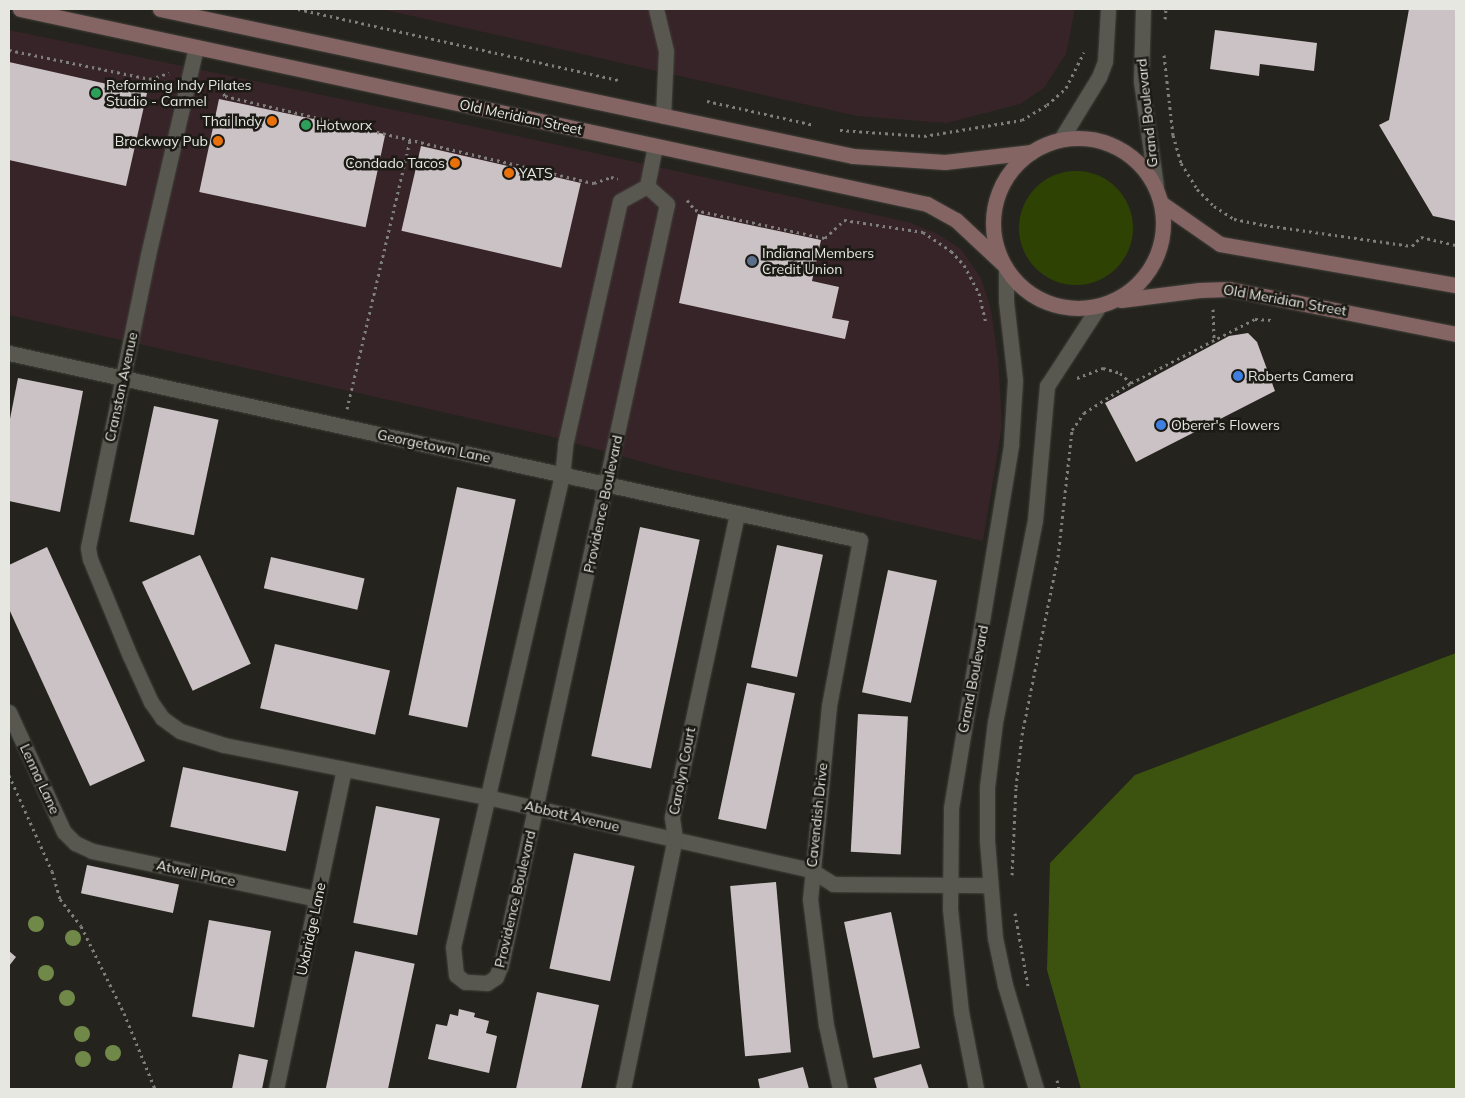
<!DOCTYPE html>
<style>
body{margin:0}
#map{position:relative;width:1465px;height:1098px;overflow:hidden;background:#24231d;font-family:Mulish,sans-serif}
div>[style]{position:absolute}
.commercial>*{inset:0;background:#372428}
.green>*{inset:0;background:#2e4303}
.round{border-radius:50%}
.forest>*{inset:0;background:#3c530f}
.building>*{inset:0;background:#cbc2c5;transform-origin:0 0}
.path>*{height:3px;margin-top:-1.5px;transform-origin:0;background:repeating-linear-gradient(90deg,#7f7f79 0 2.5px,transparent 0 6.5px)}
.roads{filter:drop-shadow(0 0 1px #41413c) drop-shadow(0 0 1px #41413c)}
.lane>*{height:15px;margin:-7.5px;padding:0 7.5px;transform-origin:7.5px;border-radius:7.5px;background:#585750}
.street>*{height:15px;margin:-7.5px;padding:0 7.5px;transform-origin:7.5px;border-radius:7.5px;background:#585750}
.secondary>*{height:15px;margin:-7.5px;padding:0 7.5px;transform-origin:7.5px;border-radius:7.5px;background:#856464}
.secondary>.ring{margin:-7.5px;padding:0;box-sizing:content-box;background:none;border:15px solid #856464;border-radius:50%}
.trees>*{width:16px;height:16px;margin:-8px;border-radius:50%;background:#718948}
.dots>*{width:14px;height:14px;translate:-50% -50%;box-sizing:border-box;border:2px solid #1b1a14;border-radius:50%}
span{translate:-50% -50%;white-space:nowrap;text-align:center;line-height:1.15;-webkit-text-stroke:5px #1b1a14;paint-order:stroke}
.poi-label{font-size:14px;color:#e7e7e2}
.left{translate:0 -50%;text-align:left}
.right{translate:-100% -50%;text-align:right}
.street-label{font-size:14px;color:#e7e7e2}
.frame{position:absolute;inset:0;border:10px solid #e7e7e2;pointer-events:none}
</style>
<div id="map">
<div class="commercial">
<div style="clip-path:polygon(381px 9px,1075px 9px,1066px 54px,1044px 88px,1020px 104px,947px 123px,857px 116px)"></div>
<div style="clip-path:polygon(9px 30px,462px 124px,908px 222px,936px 233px,961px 249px,981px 278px,991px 309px,998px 358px,1002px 426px,983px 541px,668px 469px,545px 435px,9px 315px)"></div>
</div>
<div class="green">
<div class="round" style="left:1019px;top:171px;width:114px;height:114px"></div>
</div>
<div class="forest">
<div style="clip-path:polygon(1456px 653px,1456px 1089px,1081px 1089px,1047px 970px,1050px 863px,1135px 775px)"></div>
</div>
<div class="building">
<div style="clip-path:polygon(1409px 9px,1456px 9px,1456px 221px,1433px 216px,1379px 125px,1389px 120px)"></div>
<div style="clip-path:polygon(1215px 30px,1317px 43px,1314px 71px,1260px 64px,1259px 76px,1210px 69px)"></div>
<div style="clip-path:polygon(9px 62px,147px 93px,126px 186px,9px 160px)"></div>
<div style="left:219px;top:99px;width:170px;height:95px;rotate:12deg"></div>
<div style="left:421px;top:146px;width:164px;height:87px;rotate:13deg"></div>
<div style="clip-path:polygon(698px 214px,821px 240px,812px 281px,839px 287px,832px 318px,849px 321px,845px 339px,679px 303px)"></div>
<div style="clip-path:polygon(1248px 333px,1257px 342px,1275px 391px,1136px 462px,1105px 403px,1229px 336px)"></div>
<div style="clip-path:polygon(18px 378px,83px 391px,60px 512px,9px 501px,9px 424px)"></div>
<div style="left:154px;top:406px;width:66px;height:118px;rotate:12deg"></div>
<div style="left:457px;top:487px;width:60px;height:233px;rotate:12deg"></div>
<div style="left:640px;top:527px;width:61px;height:234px;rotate:12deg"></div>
<div style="left:777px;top:545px;width:47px;height:125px;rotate:12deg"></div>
<div style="clip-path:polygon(47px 547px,145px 761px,90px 786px,9px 609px,9px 565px)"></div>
<div style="left:200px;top:555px;width:120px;height:64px;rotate:65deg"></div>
<div style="left:271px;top:557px;width:96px;height:32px;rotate:13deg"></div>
<div style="left:888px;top:570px;width:50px;height:125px;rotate:12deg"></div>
<div style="left:275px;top:644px;width:118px;height:66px;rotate:13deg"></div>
<div style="left:747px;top:683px;width:49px;height:139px;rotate:12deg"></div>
<div style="left:858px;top:714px;width:50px;height:138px;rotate:3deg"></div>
<div style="left:183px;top:767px;width:118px;height:61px;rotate:12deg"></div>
<div style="left:376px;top:806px;width:65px;height:119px;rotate:11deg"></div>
<div style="left:574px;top:853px;width:62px;height:118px;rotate:12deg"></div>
<div style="left:87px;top:865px;width:94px;height:29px;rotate:12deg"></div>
<div style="left:776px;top:882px;width:171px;height:46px;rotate:85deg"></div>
<div style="left:891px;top:912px;width:139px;height:48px;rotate:78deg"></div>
<div style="left:209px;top:920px;width:63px;height:98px;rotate:10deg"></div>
<div style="clip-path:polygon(9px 951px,16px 957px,9px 966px)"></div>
<div style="left:355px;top:951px;width:61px;height:141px;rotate:12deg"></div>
<div style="clip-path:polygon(537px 992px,599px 1005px,581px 1089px,516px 1089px)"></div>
<div style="clip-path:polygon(459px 1009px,475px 1013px,474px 1017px,489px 1021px,486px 1033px,497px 1036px,489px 1073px,428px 1059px,436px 1024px,447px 1026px,450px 1014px,458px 1016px)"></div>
<div style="clip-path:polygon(239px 1054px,268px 1060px,262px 1089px,232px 1089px)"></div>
<div style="clip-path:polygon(921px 1064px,929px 1089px,877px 1089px,874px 1078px)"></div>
<div style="clip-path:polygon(803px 1067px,809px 1089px,760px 1089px,758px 1079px)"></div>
</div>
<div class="path">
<div style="left:298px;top:9px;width:329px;rotate:12.5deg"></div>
<div style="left:1165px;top:19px;width:10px;rotate:-84deg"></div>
<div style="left:9px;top:50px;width:144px;rotate:11.6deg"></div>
<div style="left:150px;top:79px;width:20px;rotate:-18deg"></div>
<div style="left:1164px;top:55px;width:81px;rotate:83.6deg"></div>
<div style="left:1173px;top:135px;width:29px;rotate:74deg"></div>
<div style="left:1181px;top:163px;width:31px;rotate:58deg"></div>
<div style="left:1197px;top:189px;width:24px;rotate:45deg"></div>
<div style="left:1214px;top:206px;width:24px;rotate:33deg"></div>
<div style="left:1234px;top:219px;width:31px;rotate:11deg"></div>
<div style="left:1264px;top:225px;width:149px;rotate:8.1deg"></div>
<div style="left:1412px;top:246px;width:13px;rotate:-45deg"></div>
<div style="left:1421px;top:237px;width:36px;rotate:13deg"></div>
<div style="left:207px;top:81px;width:9px;rotate:13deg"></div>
<div style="left:216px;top:83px;width:16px;rotate:55deg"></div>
<div style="left:225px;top:96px;width:379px;rotate:13.3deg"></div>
<div style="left:594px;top:183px;width:18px;rotate:-19deg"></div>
<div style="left:611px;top:177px;width:7px;rotate:16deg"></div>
<div style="left:707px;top:101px;width:110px;rotate:12.6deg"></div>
<div style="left:840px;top:130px;width:84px;rotate:4.1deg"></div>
<div style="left:924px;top:136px;width:99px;rotate:-9.3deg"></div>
<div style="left:1022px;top:120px;width:29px;rotate:-31deg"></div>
<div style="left:1047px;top:105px;width:25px;rotate:-42deg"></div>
<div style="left:1066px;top:88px;width:40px;rotate:-63.4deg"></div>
<div style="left:687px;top:200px;width:13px;rotate:51deg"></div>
<div style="left:695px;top:210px;width:133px;rotate:12.2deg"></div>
<div style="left:825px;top:238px;width:26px;rotate:-43deg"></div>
<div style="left:844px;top:220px;width:80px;rotate:8.6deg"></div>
<div style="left:923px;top:232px;width:34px;rotate:34deg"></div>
<div style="left:951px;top:251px;width:19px;rotate:47deg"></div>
<div style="left:964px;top:265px;width:32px;rotate:62deg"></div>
<div style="left:979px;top:293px;width:32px;rotate:77deg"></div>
<div style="left:1213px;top:309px;width:32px;rotate:88deg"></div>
<div style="left:1077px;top:378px;width:28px;rotate:-21deg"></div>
<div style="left:1103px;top:368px;width:18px;rotate:16deg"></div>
<div style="left:1120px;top:373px;width:15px;rotate:42deg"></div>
<div style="left:1131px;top:383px;width:140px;rotate:-27.3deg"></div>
<div style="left:1255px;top:319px;width:18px;rotate:3deg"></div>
<div style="left:347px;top:409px;width:276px;rotate:-76.8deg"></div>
<div style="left:9px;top:775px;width:105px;rotate:65.9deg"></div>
<div style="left:52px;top:871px;width:29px;rotate:74deg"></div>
<div style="left:60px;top:899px;width:34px;rotate:52deg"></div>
<div style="left:81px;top:926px;width:97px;rotate:63.7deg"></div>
<div style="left:124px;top:1013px;width:82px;rotate:67.8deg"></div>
<div style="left:1012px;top:875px;width:88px;rotate:-87.4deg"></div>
<div style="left:1016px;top:787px;width:52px;rotate:-83.4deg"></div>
<div style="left:1022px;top:735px;width:182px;rotate:-78.6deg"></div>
<div style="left:1058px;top:557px;width:128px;rotate:-83.7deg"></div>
<div style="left:1072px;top:430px;width:21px;rotate:-55deg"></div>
<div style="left:1084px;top:413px;width:56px;rotate:-32.6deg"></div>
<div style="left:1015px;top:913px;width:74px;rotate:79.9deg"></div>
<div style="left:1057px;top:1080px;width:9px;rotate:77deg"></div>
</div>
<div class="roads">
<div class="lane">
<div style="left:656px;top:9px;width:43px;rotate:76.6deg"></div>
<div style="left:666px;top:51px;width:65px;rotate:92.6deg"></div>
</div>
<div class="street">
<div style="left:1143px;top:9px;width:72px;rotate:91.6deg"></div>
<div style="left:1141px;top:81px;width:106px;rotate:81.9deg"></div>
<div style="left:196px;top:47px;width:213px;rotate:103deg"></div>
<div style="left:148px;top:255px;width:299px;rotate:101.6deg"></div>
<div style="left:88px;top:548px;width:11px;rotate:80deg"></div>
<div style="left:90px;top:559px;width:105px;rotate:67.6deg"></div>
<div style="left:130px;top:656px;width:51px;rotate:65.5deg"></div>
<div style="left:151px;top:702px;width:19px;rotate:55deg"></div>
<div style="left:162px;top:718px;width:22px;rotate:36deg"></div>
<div style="left:180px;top:731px;width:46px;rotate:17.7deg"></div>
<div style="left:224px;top:745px;width:268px;rotate:11.2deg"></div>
<div style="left:487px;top:797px;width:332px;rotate:12.7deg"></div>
<div style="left:811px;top:870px;width:26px;rotate:32deg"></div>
<div style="left:833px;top:884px;width:156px;rotate:0.4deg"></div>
<div style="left:1061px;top:139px;width:73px;rotate:-58.5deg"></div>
<div style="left:1099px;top:77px;width:17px;rotate:-69deg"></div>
<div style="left:1105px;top:61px;width:52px;rotate:-86.7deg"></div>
<div style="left:647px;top:186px;width:27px;rotate:42deg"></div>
<div style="left:667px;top:204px;width:779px;rotate:102.31deg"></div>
<div style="left:501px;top:965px;width:13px;rotate:113deg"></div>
<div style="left:496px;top:977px;width:11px;rotate:146deg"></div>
<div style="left:487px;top:983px;width:22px;rotate:-177deg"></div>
<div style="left:465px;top:982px;width:11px;rotate:-142deg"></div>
<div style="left:456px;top:975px;width:28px;rotate:-96deg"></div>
<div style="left:453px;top:947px;width:483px;rotate:-77deg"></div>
<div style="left:562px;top:476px;width:31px;rotate:-84deg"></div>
<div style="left:565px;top:445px;width:250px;rotate:-77.3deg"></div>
<div style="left:620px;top:201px;width:31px;rotate:-29deg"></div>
<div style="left:647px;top:186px;width:41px;rotate:-78.7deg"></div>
<div style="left:9px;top:353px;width:871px;rotate:12.39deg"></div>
<div style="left:860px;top:540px;width:169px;rotate:100.6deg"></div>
<div style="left:829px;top:706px;width:194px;rotate:95.6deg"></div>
<div style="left:810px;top:899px;width:127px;rotate:82.8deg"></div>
<div style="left:826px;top:1025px;width:66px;rotate:77.7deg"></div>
<div style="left:9px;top:712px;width:132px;rotate:65.4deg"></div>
<div style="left:64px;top:832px;width:16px;rotate:45deg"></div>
<div style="left:75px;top:843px;width:19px;rotate:25deg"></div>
<div style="left:92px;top:851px;width:230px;rotate:12deg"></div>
<div style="left:276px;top:1089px;width:327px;rotate:-78deg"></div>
<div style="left:623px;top:1089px;width:255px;rotate:-78.3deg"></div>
<div style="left:675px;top:839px;width:22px;rotate:-98deg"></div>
<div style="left:672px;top:817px;width:311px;rotate:-77.9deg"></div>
<div style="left:976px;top:1089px;width:78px;rotate:-101deg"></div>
<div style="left:961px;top:1012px;width:104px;rotate:-96.1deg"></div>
<div style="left:950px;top:909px;width:101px;rotate:-89.4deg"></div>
<div style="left:951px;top:808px;width:369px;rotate:-80.6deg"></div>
<div style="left:1011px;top:444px;width:64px;rotate:-86.4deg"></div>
<div style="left:1015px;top:380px;width:80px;rotate:-96.5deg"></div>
<div style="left:1006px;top:301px;width:33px;rotate:-90deg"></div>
<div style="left:1036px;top:1089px;width:109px;rotate:-106.6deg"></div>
<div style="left:1005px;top:985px;width:48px;rotate:-102deg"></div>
<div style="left:995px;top:938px;width:98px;rotate:-94.7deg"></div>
<div style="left:987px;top:840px;width:53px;rotate:-90deg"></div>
<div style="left:987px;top:787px;width:65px;rotate:-83deg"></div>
<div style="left:995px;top:722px;width:206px;rotate:-78.8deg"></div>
<div style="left:1035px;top:520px;width:135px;rotate:-84.9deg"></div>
<div style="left:1047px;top:386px;width:95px;rotate:-57deg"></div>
</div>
<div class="secondary">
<div style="left:20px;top:9px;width:928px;rotate:12.13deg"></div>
<div style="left:927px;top:204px;width:33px;rotate:29deg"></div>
<div style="left:956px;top:220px;width:63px;rotate:43.1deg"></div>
<div style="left:160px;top:9px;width:708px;rotate:11.98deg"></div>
<div style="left:853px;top:156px;width:92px;rotate:3.7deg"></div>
<div style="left:945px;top:162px;width:87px;rotate:-6.6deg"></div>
<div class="ring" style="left:993px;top:138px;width:155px;height:155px"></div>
<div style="left:1161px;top:203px;width:72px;rotate:34.8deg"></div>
<div style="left:1220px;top:244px;width:240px;rotate:9.9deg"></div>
<div style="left:1121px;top:300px;width:79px;rotate:-7.3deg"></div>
<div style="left:1199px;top:290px;width:30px;rotate:-2deg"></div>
<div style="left:1229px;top:289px;width:231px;rotate:11.2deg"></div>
</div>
</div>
<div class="trees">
<div style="left:36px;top:924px"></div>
<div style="left:73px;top:938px"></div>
<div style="left:46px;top:973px"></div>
<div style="left:67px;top:998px"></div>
<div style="left:82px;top:1034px"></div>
<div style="left:113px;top:1053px"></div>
<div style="left:83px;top:1059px"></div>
</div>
<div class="dots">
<div style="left:96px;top:93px;background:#2e9e5b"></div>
<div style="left:272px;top:121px;background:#e8710a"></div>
<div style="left:306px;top:125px;background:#2e9e5b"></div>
<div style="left:218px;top:141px;background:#e8710a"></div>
<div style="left:455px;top:163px;background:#e8710a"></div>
<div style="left:509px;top:173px;background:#e8710a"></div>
<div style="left:752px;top:261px;background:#5c6f8a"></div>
<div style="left:1238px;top:376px;background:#3f7fe0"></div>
<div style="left:1161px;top:425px;background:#3f7fe0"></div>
</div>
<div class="poi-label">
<span class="left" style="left:106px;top:93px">Reforming Indy Pilates<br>Studio - Carmel</span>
<span class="right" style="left:262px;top:121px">Thai Indy</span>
<span class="left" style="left:316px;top:125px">Hotworx</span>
<span class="right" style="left:208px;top:141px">Brockway Pub</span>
<span class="right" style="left:445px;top:163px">Condado Tacos</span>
<span class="left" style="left:519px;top:173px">YATS</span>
<span class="left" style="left:762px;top:261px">Indiana Members<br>Credit Union</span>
<span class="left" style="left:1248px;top:376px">Roberts Camera</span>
<span class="left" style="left:1171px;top:425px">Oberer's Flowers</span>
</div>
<div class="street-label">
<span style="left:1147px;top:113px;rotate:-96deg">Grand Boulevard</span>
<span style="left:521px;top:117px;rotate:12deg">Old Meridian Street</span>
<span style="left:1285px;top:300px;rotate:10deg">Old Meridian Street</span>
<span style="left:121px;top:387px;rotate:-78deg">Cranston Avenue</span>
<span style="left:434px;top:446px;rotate:12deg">Georgetown Lane</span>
<span style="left:603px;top:504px;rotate:-78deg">Providence Boulevard</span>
<span style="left:973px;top:679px;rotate:-79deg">Grand Boulevard</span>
<span style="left:682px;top:771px;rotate:-79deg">Carolyn Court</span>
<span style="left:40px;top:779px;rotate:65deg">Lenna Lane</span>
<span style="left:817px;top:815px;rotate:-84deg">Cavendish Drive</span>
<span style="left:572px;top:816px;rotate:13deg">Abbott Avenue</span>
<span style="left:196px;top:873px;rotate:12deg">Atwell Place</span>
<span style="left:515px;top:899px;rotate:-77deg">Providence Boulevard</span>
<span style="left:311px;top:929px;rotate:-78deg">Uxbridge Lane</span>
</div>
<div class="frame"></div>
</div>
